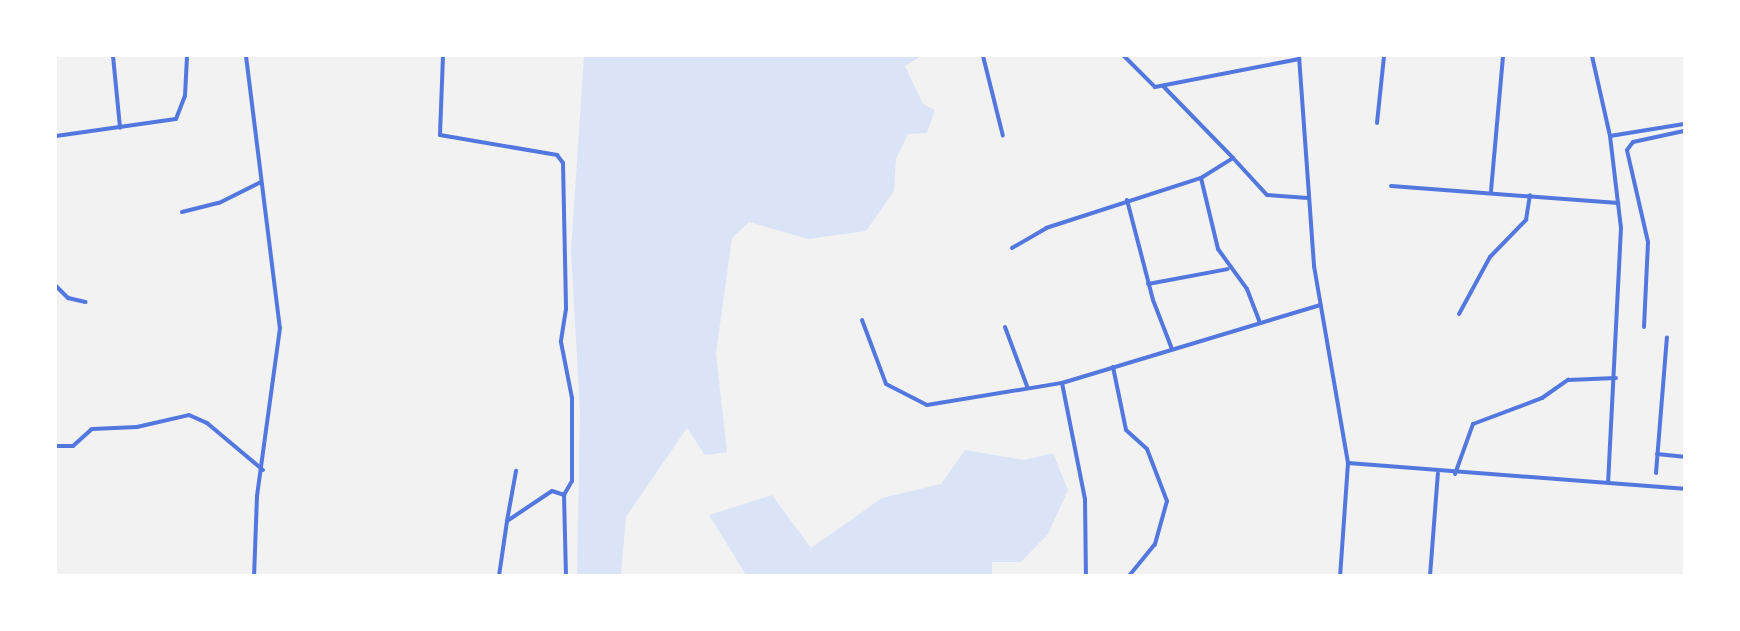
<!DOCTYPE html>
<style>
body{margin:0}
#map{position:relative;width:1740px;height:631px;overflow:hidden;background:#f2f2f2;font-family:Helvetica,sans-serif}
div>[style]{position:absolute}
.green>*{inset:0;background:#dbe4f7}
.minor>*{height:4px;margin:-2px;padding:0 2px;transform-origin:2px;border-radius:2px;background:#5277de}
span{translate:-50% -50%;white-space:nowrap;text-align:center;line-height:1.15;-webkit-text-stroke:4.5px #fff;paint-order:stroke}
.frame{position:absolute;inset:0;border:57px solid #fff;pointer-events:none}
</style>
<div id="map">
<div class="green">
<div style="clip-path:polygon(584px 56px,921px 56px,905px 66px,923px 104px,935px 110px,927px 133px,908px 134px,896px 159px,894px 191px,866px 231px,808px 239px,749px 222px,732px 238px,716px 353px,727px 452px,705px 455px,687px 428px,626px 517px,621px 575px,577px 575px,580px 411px,571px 251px)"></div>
<div style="clip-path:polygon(965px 450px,1024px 460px,1053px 453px,1068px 490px,1048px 534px,1021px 562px,992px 562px,992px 575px,746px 575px,709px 515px,772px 495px,811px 548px,882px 498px,941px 484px)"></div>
</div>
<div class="minor">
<div style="left:113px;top:56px;width:72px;rotate:84.4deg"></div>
<div style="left:246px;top:56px;width:274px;rotate:82.9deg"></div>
<div style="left:280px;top:328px;width:170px;rotate:97.8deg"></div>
<div style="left:257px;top:496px;width:80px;rotate:92.1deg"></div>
<div style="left:443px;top:56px;width:79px;rotate:92.2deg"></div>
<div style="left:440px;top:135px;width:119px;rotate:9.7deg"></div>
<div style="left:557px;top:155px;width:10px;rotate:53deg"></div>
<div style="left:563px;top:163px;width:146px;rotate:88.8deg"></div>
<div style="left:566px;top:309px;width:33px;rotate:99deg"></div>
<div style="left:561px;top:342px;width:57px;rotate:78.9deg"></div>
<div style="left:572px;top:398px;width:83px;rotate:90deg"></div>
<div style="left:572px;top:481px;width:16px;rotate:120deg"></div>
<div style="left:564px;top:495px;width:81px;rotate:88.6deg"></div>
<div style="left:983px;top:56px;width:82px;rotate:76deg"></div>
<div style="left:1124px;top:56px;width:44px;rotate:45deg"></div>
<div style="left:1155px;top:87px;width:147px;rotate:-11deg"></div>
<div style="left:1299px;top:56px;width:211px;rotate:85.9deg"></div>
<div style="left:1314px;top:266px;width:200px;rotate:80.2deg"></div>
<div style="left:1348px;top:463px;width:113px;rotate:94deg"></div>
<div style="left:1592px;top:56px;width:82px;rotate:77.3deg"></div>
<div style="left:1610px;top:136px;width:93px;rotate:83.2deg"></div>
<div style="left:1621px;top:228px;width:255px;rotate:92.9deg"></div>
<div style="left:1164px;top:87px;width:99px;rotate:45.8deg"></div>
<div style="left:1377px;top:123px;width:67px;rotate:-84deg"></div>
<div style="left:56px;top:136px;width:121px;rotate:-8.1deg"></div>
<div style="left:176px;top:119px;width:25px;rotate:-69deg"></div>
<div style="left:185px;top:96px;width:40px;rotate:-87.1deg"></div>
<div style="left:1610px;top:136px;width:75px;rotate:-9.2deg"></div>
<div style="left:1201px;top:178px;width:73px;rotate:76.5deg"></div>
<div style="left:1218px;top:249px;width:49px;rotate:54.1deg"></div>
<div style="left:1247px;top:289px;width:34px;rotate:69deg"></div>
<div style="left:1391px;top:186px;width:228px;rotate:4.3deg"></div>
<div style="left:1491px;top:191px;width:136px;rotate:-84.9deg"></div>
<div style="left:1127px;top:200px;width:103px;rotate:75.4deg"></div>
<div style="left:1153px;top:300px;width:53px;rotate:68.8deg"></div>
<div style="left:182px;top:212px;width:38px;rotate:-14deg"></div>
<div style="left:219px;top:203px;width:47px;rotate:-26.6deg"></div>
<div style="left:1012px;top:248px;width:39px;rotate:-30deg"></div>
<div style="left:1046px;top:228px;width:163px;rotate:-17.9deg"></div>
<div style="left:1201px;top:178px;width:38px;rotate:-32deg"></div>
<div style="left:1233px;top:158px;width:50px;rotate:47.4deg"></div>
<div style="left:1267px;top:195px;width:41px;rotate:4.2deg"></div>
<div style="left:1148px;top:284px;width:81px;rotate:-10.6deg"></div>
<div style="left:56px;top:286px;width:17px;rotate:45deg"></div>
<div style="left:68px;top:298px;width:18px;rotate:13deg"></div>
<div style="left:1459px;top:314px;width:65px;rotate:-61.5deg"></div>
<div style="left:1490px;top:257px;width:52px;rotate:-45.8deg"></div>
<div style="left:1526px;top:220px;width:25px;rotate:-81deg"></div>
<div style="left:862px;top:320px;width:68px;rotate:69.4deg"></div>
<div style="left:886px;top:384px;width:46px;rotate:27.1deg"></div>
<div style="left:927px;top:405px;width:137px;rotate:-9.3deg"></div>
<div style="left:1062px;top:383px;width:270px;rotate:-16.8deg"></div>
<div style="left:1005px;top:327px;width:63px;rotate:69.6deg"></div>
<div style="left:1644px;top:327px;width:85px;rotate:-87.3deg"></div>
<div style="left:1648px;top:242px;width:94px;rotate:-102.9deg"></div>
<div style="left:1627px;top:150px;width:10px;rotate:-53deg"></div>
<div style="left:1633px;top:142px;width:52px;rotate:-12.2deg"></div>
<div style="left:1113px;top:367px;width:64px;rotate:78.3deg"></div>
<div style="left:1126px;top:430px;width:28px;rotate:42deg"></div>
<div style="left:1147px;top:449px;width:56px;rotate:69deg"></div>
<div style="left:1167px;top:501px;width:45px;rotate:105.6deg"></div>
<div style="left:1155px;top:544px;width:41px;rotate:129.1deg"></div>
<div style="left:1062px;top:383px;width:118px;rotate:78.8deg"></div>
<div style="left:1085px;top:499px;width:77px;rotate:89.3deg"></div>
<div style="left:56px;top:446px;width:17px"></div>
<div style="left:73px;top:446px;width:25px;rotate:-42deg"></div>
<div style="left:92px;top:429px;width:45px;rotate:-2.5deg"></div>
<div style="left:137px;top:427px;width:53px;rotate:-13deg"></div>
<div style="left:189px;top:415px;width:20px;rotate:24deg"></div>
<div style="left:207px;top:423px;width:73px;rotate:40deg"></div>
<div style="left:1657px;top:454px;width:27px;rotate:6deg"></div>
<div style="left:1348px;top:463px;width:337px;rotate:4.4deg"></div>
<div style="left:1656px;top:473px;width:136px;rotate:-85.4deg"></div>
<div style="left:1455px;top:474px;width:53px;rotate:-70.2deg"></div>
<div style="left:1473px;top:424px;width:74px;rotate:-20.6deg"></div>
<div style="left:1542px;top:398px;width:32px;rotate:-35deg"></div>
<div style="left:1568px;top:380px;width:48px;rotate:-2.4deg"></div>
<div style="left:507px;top:521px;width:51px;rotate:-79.8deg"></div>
<div style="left:499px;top:576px;width:56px;rotate:-81.7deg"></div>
<div style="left:507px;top:521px;width:54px;rotate:-33.7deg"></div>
<div style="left:552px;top:491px;width:13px;rotate:18deg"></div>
<div style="left:1430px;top:576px;width:103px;rotate:-85.6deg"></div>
</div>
<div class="frame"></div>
</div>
